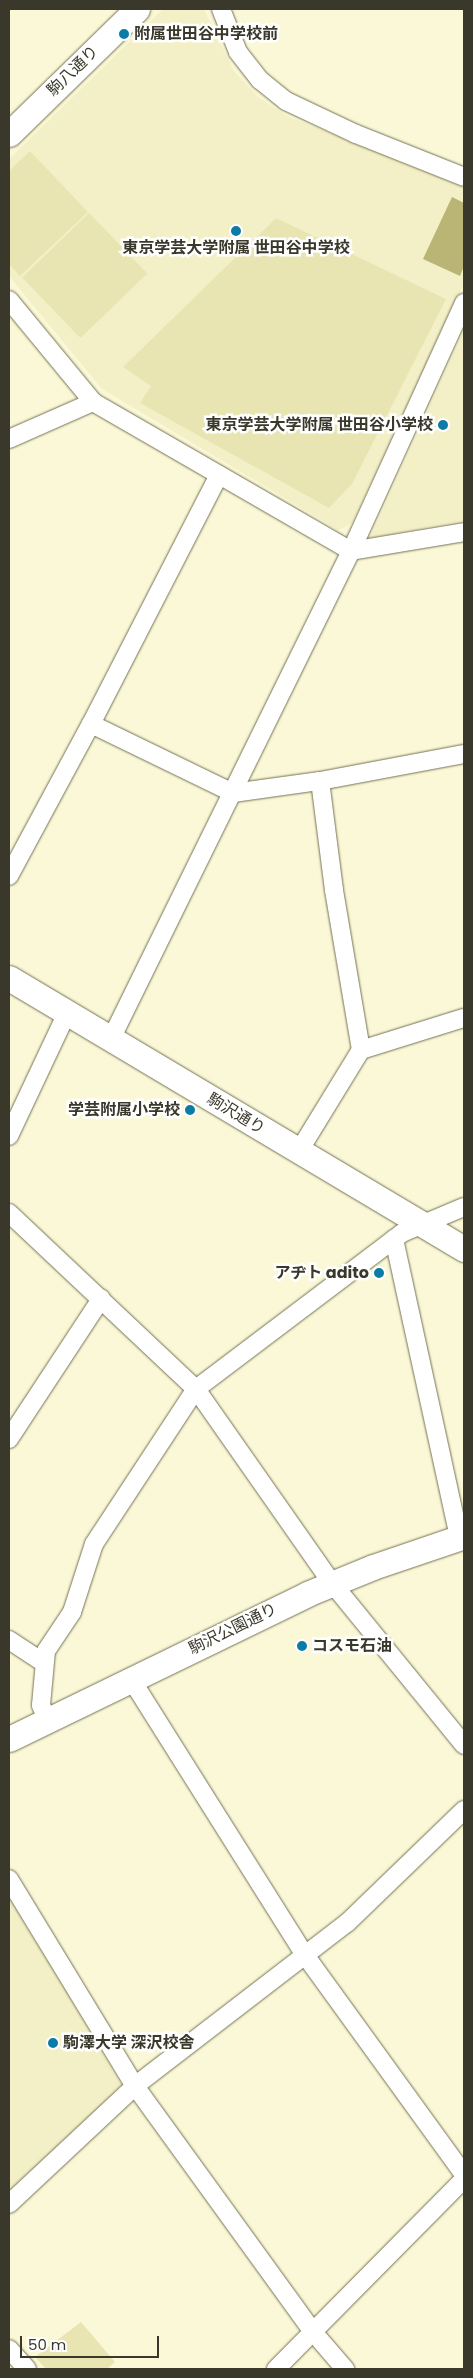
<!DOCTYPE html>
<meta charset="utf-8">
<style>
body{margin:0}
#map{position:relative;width:473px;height:2378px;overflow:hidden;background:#fbf8d7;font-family:Poppins,"Noto Sans JP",sans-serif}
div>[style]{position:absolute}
.built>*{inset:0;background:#f3f0c7}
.green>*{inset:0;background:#e9e5b3;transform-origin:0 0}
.water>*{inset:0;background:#bab475}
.roads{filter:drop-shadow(0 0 1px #747154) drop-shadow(0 0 1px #747154)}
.street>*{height:18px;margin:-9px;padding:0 9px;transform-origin:9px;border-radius:9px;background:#fff}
.secondary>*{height:25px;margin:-12.5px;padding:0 12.5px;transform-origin:12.5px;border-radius:12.5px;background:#fff}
.dots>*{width:14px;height:14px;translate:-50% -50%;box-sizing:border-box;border:2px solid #fff;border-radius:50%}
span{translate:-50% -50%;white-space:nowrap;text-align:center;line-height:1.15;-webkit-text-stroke:5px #fff;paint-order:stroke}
.poi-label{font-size:16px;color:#39382b;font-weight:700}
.left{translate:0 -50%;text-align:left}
.right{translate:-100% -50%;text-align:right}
.street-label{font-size:16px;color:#39382b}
.frame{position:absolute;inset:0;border:10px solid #39382b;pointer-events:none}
.scale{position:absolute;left:20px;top:2336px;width:139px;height:22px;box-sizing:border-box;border:2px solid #39382b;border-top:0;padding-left:6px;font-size:15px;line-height:18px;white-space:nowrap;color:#39382b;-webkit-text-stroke:4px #fff;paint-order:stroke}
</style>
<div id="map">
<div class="built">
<div style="clip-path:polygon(163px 9px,204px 9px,234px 71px,258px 97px,287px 116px,464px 187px,464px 284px,352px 523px,338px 530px,102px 389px,9px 276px,9px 159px)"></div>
<div style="clip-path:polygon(464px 330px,464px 521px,370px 538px)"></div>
<div style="clip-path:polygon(9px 1895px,124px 2089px,9px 2193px)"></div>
</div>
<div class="green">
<div style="clip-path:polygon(30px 151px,88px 212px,20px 276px,9px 264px,9px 171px)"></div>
<div style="left:89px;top:213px;width:84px;height:93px;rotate:46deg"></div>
<div style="clip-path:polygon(276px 218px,446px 299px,352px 484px,329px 508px,140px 403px,151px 386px,123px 367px)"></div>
<div style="clip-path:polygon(81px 2322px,115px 2362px,107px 2369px,46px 2369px,35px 2357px)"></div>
</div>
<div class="water">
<div style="clip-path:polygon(452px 197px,464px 203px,464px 266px,460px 276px,423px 259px)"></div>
</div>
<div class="roads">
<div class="street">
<div style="left:221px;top:9px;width:46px;rotate:68.4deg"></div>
<div style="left:238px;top:52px;width:36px;rotate:52deg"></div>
<div style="left:260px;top:80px;width:33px;rotate:39deg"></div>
<div style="left:286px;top:101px;width:77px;rotate:25.2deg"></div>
<div style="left:356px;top:134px;width:116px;rotate:21.7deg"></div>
<div style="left:9px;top:300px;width:132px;rotate:50.5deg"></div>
<div style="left:93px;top:402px;width:298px;rotate:30deg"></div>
<div style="left:351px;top:551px;width:115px;rotate:-9.5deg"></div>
<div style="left:9px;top:439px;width:92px;rotate:-23.8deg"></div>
<div style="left:91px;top:724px;width:158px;rotate:25.9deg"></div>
<div style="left:233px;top:793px;width:88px;rotate:-7.9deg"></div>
<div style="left:320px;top:781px;width:147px;rotate:-10.6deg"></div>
<div style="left:9px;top:876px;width:173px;rotate:-61.7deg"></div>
<div style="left:91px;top:724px;width:280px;rotate:-62.8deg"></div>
<div style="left:111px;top:1039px;width:544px;rotate:-63.81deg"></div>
<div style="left:351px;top:551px;width:273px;rotate:-65.5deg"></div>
<div style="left:361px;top:1050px;width:108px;rotate:-17.3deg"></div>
<div style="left:9px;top:1136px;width:136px;rotate:-64.8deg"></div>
<div style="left:299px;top:1151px;width:119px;rotate:-58.5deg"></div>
<div style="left:361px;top:1050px;width:162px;rotate:-99.6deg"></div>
<div style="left:334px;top:890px;width:110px;rotate:-97.3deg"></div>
<div style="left:9px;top:1213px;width:257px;rotate:43.3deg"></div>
<div style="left:196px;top:1389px;width:237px;rotate:55deg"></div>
<div style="left:332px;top:1583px;width:209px;rotate:50.8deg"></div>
<div style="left:394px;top:1239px;width:306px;rotate:77.7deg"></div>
<div style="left:9px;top:1439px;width:168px;rotate:-56.7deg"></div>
<div style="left:9px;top:1640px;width:42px;rotate:33.3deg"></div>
<div style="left:131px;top:1679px;width:326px;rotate:57.8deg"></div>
<div style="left:305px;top:1955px;width:271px;rotate:54.1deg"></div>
<div style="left:47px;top:1720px;width:16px;rotate:-112deg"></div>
<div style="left:41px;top:1705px;width:54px;rotate:-84.7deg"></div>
<div style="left:46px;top:1651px;width:47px;rotate:-56.3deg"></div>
<div style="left:72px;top:1612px;width:71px;rotate:-72.1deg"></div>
<div style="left:94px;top:1544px;width:186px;rotate:-56.7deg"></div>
<div style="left:196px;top:1389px;width:258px;rotate:-37.1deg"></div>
<div style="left:402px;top:1233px;width:67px;rotate:-22.8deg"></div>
<div style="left:9px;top:1879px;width:242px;rotate:58.7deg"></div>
<div style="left:135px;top:2086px;width:305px;rotate:54.1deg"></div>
<div style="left:314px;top:2333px;width:48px;rotate:49.3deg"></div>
<div style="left:9px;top:2204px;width:173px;rotate:-43.1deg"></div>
<div style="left:135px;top:2086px;width:267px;rotate:-37.6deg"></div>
<div style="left:347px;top:1923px;width:163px;rotate:-44deg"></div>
<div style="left:9px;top:2349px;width:27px;rotate:48deg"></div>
<div style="left:276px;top:2369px;width:267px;rotate:-45.3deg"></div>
</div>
<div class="secondary">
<div style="left:9px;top:134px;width:179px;rotate:-44.3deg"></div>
<div style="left:9px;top:978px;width:530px;rotate:30.78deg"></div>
<div style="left:9px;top:1739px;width:331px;rotate:-25.9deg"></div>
<div style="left:307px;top:1594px;width:71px;rotate:-22.2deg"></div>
<div style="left:373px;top:1567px;width:96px;rotate:-18.8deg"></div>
</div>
</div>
<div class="dots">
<div style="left:124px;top:34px;background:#0b7ca5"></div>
<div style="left:236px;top:231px;background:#0b7ca5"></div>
<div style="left:443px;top:425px;background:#0b7ca5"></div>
<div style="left:190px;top:1110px;background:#0b7ca5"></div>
<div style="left:379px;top:1273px;background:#0b7ca5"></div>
<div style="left:302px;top:1646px;background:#0b7ca5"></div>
<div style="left:53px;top:2043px;background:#0b7ca5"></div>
</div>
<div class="poi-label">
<span class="left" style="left:134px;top:34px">附属世田谷中学校前</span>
<span style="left:236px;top:248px">東京学芸大学附属 世田谷中学校</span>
<span class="right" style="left:433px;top:425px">東京学芸大学附属 世田谷小学校</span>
<span class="right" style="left:180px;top:1110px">学芸附属小学校</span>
<span class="right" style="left:369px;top:1273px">アヂト adito</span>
<span class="left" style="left:312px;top:1646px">コスモ石油</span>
<span class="left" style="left:63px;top:2043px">駒澤大学 深沢校舎</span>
</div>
<div class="street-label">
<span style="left:73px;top:71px;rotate:-44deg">駒八通り</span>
<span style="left:236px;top:1114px;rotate:31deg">駒沢通り</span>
<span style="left:233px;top:1629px;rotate:-26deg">駒沢公園通り</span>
</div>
<div class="frame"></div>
<div class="scale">50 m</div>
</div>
